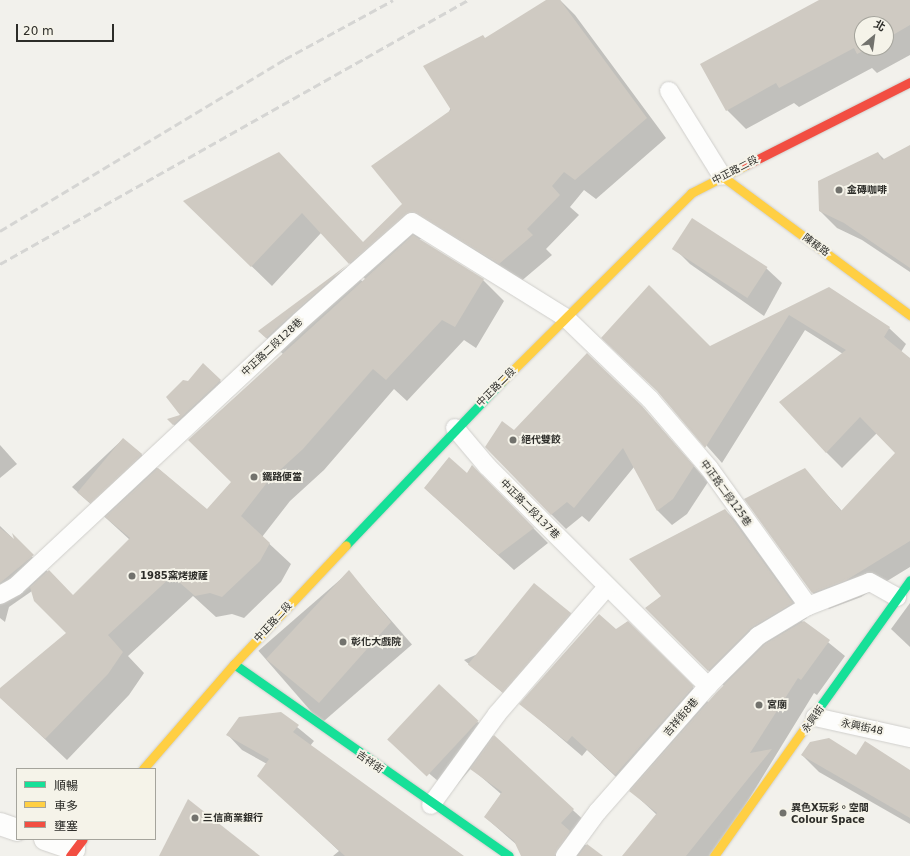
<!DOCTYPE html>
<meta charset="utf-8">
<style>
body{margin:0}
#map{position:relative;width:910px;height:856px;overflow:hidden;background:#f2f1ec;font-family:"DejaVu Sans","Noto Sans TC",sans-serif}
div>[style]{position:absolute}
.shadow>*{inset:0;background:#0003;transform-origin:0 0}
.building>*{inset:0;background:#cfcac2;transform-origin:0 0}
.roads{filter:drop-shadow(0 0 1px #d0cfcc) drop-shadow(0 0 1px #d0cfcc)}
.lane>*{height:18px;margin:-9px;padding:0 9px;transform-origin:9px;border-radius:9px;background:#fdfdfc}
.street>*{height:22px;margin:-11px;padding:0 11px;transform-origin:11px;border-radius:11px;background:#fdfdfc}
.fast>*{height:9px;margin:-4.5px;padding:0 4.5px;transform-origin:4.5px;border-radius:4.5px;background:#16e098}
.slow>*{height:9px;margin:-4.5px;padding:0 4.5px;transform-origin:4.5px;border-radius:4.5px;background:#ffcf43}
.jam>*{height:9px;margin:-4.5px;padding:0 4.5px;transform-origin:4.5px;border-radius:4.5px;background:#f24e42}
.rail>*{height:3px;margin-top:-1.5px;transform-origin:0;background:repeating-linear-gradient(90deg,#d5d5d3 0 8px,transparent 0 12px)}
.dots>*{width:11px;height:11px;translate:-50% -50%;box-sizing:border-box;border:2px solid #f5f3e9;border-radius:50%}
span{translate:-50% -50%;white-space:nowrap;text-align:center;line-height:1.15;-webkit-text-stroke:4px #f5f3e9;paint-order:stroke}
.street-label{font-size:10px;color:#2d2d29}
.poi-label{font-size:10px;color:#2d2d29;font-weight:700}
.left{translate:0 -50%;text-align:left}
.legend{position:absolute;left:16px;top:768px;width:140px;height:72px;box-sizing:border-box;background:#f5f3e9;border:1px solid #a5a49c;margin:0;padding:5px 7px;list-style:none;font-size:12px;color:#2d2d29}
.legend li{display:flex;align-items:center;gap:8px;height:20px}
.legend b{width:20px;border:1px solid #a5a49c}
.north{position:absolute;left:854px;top:16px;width:40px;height:40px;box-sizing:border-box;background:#f5f3e9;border:1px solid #a5a49c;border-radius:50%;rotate:29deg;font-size:11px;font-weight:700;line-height:16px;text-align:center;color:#2d2d29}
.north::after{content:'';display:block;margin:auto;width:14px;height:18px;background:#72726d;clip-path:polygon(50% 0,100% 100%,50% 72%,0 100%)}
.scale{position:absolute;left:16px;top:24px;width:98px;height:18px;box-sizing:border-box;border:2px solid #2d2d29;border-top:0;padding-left:5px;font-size:12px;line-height:14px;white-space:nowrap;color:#2d2d29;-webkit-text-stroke:3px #f5f3e9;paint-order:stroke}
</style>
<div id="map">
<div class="shadow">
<div style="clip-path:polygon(548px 0,560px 0,575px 15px,666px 138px,596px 199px,584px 190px,570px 207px,579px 215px,546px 249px,552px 255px,519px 283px,431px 231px,419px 240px,483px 280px,504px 301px,476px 348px,464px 340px,407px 401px,394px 389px,324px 470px,290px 501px,262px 537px,291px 564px,281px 582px,244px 618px,232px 614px,216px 617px,193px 596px,128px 656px,144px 673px,129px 695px,67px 760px,0 697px,0 690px,68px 633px,32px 591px,9px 607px,5px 622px,0 618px,0 526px,73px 596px,130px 540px,72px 487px,123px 439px,207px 510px,232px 482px,283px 354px,259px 331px,347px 267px,363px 282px,366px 280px,321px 233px,272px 286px,204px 220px,278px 154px,363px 243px,403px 204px,485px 39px)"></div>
<div style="clip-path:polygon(evenodd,821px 0,910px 0,910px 55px,877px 73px,872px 68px,799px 107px,794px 103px,746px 129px,727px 110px,821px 0,862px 24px,886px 24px,886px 48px,862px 48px,862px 24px)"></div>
<div style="clip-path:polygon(910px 146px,910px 272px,862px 240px,837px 228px,820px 211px,878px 153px,885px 160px)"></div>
<div style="clip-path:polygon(675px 249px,766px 268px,782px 283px,764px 316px,690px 264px)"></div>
<div style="clip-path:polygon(829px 288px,889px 328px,906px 344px,901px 352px,910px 359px,910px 567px,861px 597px,829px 609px,813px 593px,804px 469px,842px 511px,897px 453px,877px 433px,842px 468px,826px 452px,843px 354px,805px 330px,722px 463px,661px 394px,710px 347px)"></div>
<div style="clip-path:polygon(203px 364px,234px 395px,187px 438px,169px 420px,181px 415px,189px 383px)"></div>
<div style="clip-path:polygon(642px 407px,708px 482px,687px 514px,672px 525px,658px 511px,634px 467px,589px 522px,582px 516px,566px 529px,551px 514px,514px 432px)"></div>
<div style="clip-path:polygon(0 445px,17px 464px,0 478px)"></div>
<div style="clip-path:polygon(472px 466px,548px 543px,514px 570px,425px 488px,467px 474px)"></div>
<div style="clip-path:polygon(725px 510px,740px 525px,807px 618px,802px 621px,845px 656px,817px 695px,814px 693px,714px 856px,623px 856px,657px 815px,587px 750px,582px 756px,521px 704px,627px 622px,709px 703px,724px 686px,646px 608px,662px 596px)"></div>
<div style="left:349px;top:572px;width:96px;height:120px;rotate:49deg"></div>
<div style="clip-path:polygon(910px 603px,910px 647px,891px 629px)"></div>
<div style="clip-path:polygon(570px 614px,582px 626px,515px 703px,464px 660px)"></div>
<div style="clip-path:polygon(280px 713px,314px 741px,310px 746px,463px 856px,333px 856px,339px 851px,259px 776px,267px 764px,242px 750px,227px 734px)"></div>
<div style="clip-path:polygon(478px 722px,589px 825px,576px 838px,601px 856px,522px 856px,517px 845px,485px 817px,501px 794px,472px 769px,478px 760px,451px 792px,393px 743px)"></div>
<div style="clip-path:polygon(802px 755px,857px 756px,910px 771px,910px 824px,819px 772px)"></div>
</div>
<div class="building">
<div style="clip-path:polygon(546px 0,560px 0,647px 118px,575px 180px,564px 172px,552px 186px,560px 195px,527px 229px,533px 235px,499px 264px,412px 212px,349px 264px,302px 213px,251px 267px,183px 201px,279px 152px,363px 242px,402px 204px,371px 166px,451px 110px,423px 66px,483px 35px,485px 38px)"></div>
<div style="clip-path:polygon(819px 0,910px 0,910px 25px,886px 39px,886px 24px,862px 24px,862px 48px,869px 48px,857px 54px,854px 48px,779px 88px,776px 83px,726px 111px,700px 64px)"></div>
<div style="clip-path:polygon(910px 145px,910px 268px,844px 223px,819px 211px,818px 181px,878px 152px,882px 160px)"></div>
<div style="left:692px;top:218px;width:90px;height:37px;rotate:33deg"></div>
<div style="clip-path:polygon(413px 235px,484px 279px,455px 327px,442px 320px,386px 380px,373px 369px,303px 449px,269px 480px,241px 516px,270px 543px,260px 561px,222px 597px,210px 593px,195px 596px,172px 576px,108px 635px,123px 652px,108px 674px,45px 739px,0 698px,0 688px,66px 633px,34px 601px,30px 587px,49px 570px,73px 595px,130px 538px,105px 517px,158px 468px,207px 509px,231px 482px,188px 440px)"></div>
<div style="clip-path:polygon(347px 265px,266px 338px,258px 331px)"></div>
<div style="clip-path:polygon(649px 285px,710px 346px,829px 287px,890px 327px,884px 337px,910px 358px,910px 541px,845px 581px,812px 593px,744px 499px,805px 468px,841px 511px,895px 453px,860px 417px,826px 453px,779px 402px,846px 350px,789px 315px,705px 448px,657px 391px,601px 338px)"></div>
<div style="clip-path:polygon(587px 353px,642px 406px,694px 466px,673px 499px,657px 511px,623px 448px,574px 508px,567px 502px,551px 515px,485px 447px,502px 421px,514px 430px)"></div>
<div style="clip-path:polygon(203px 363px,221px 380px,173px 425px,167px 419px,180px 415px,166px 397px,183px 380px,188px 381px)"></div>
<div style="left:123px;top:438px;width:25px;height:71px;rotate:40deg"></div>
<div style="clip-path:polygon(449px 457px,467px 473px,472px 465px,534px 528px,498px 555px,424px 488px)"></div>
<div style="clip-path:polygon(725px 509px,793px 603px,751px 628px,708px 671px,645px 608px,661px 596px,629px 559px)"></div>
<div style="clip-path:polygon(0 528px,14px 539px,12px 533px,34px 555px,0 583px)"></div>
<div style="clip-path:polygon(349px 570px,391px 622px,319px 703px,266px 659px)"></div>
<div style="left:534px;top:583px;width:48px;height:105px;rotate:39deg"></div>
<div style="clip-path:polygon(599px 614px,616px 629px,628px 621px,694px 686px,615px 775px,572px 736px,567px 742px,519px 704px)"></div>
<div style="clip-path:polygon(804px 621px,830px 640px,801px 680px,798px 678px,750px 753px,772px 749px,686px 856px,622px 856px,657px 813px,629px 791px,716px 693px,765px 644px)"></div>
<div style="left:439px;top:684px;width:54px;height:76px;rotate:43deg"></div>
<div style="clip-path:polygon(281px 712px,299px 725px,293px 732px,464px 856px,345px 856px,257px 776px,269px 759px,226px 735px,239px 717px)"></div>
<div style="clip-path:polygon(494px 735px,574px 809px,561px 823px,570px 831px,555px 856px,521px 856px,514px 841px,484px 817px,502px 792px,470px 769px)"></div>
<div style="clip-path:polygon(829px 738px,856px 755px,865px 741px,910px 770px,910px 818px,801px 755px,810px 742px)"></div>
<div style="clip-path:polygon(188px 799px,260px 856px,159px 856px)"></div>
<div style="clip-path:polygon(587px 844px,603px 856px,578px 856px)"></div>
</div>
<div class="roads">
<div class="lane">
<div style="left:669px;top:91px;width:100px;rotate:58.1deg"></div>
<div style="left:455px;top:428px;width:50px;rotate:49.9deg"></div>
<div style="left:487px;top:466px;width:312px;rotate:44.9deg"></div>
<div style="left:708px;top:686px;width:167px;rotate:131.3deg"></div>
<div style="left:598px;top:811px;width:56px;rotate:126.3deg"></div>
<div style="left:0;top:595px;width:18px;rotate:-29deg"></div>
<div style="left:16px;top:586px;width:388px;rotate:-43deg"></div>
<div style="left:300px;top:321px;width:149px;rotate:-41.5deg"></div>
<div style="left:412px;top:222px;width:181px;rotate:31.9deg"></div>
<div style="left:566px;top:318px;width:117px;rotate:44deg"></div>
<div style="left:650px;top:399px;width:91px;rotate:49.5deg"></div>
<div style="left:709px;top:468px;width:170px;rotate:54.3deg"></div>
<div style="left:808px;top:606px;width:66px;rotate:-21.2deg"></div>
<div style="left:870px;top:582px;width:31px;rotate:29deg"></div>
<div style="left:708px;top:686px;width:71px;rotate:-45deg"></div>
<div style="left:758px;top:636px;width:58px;rotate:-31deg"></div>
<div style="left:815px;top:717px;width:97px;rotate:12.5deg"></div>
<div style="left:431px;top:805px;width:112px;rotate:-54deg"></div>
<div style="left:497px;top:714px;width:168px;rotate:-49.1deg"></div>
</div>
<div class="street">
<div style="left:0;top:824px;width:18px;rotate:19deg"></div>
<div style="left:45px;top:839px;width:31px;rotate:19deg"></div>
</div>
<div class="fast">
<div style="left:346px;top:545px;width:225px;rotate:-46.4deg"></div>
<div style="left:234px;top:664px;width:335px;rotate:34.9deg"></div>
<div style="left:816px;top:712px;width:162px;rotate:-54.5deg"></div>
</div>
<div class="slow">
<div style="left:722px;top:176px;width:234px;rotate:36.5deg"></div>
<div style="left:501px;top:382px;width:268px;rotate:-44.8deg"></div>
<div style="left:691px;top:193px;width:62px;rotate:-27deg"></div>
<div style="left:143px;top:769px;width:139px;rotate:-49.1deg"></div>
<div style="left:234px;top:664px;width:163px;rotate:-46.7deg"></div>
<div style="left:714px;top:856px;width:176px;rotate:-54.7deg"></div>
</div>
<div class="jam">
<div style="left:746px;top:165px;width:184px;rotate:-26.8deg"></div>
<div style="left:70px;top:856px;width:21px;rotate:-53deg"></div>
</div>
</div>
<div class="rail">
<div style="left:0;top:231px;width:333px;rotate:-31.1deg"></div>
<div style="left:285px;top:59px;width:123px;rotate:-28.6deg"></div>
<div style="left:0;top:264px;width:537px;rotate:-29.43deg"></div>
</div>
<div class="dots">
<div style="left:839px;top:190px;background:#72726d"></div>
<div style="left:513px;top:440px;background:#72726d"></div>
<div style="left:254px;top:477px;background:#72726d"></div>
<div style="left:132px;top:576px;background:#72726d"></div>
<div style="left:343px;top:642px;background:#72726d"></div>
<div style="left:759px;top:705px;background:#72726d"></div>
<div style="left:783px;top:813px;background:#72726d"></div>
<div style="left:195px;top:818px;background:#72726d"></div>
</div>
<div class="street-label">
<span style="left:735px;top:170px;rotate:-27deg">中正路二段</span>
<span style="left:816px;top:245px;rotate:36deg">陳稜路</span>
<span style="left:272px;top:347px;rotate:-43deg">中正路二段128巷</span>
<span style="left:496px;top:387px;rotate:-45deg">中正路二段</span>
<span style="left:726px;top:493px;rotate:54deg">中正路二段125巷</span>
<span style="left:530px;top:509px;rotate:45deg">中正路二段137巷</span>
<span style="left:273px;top:622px;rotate:-47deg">中正路二段</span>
<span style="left:681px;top:717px;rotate:-49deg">吉祥街8巷</span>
<span style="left:813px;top:719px;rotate:-55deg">永興街</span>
<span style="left:862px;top:727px;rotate:12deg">永興街48</span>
<span style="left:370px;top:762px;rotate:35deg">吉祥街</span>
</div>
<div class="poi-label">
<span class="left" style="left:847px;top:190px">金磚咖啡</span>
<span class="left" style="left:521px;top:440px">絕代雙餃</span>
<span class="left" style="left:262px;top:477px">鐵路便當</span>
<span class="left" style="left:140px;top:576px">1985窯烤披薩</span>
<span class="left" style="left:351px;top:642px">彰化大戲院</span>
<span class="left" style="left:767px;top:705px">宮廟</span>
<span class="left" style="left:791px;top:813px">異色X玩彩。空間<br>Colour Space</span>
<span class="left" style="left:203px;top:818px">三信商業銀行</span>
</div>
<ul class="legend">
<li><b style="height:5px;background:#16e098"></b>順暢</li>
<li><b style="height:5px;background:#ffcf43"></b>車多</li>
<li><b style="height:5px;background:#f24e42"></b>壅塞</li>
</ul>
<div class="north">北</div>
<div class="scale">20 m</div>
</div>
